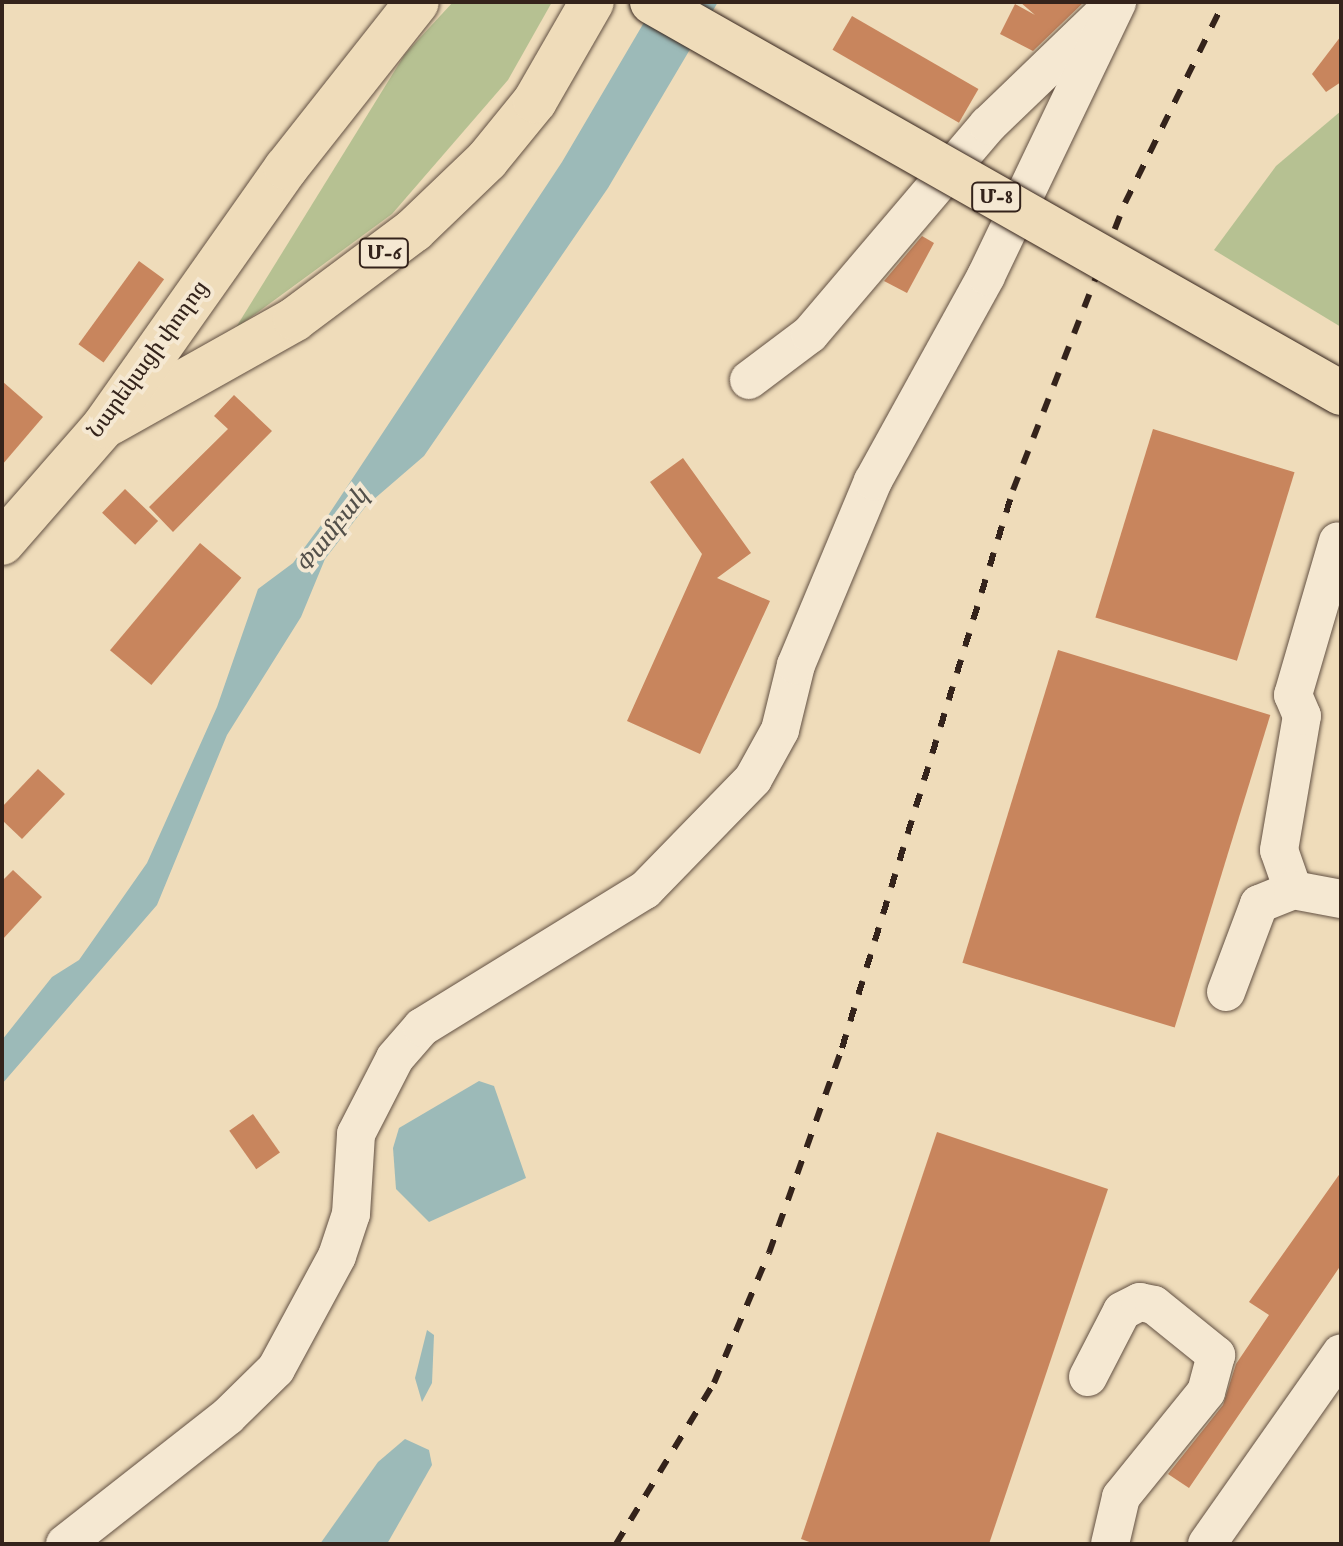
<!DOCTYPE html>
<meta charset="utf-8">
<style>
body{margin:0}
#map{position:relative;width:1343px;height:1546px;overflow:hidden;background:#efdcba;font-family:"IM FELL English","Noto Serif Armenian",serif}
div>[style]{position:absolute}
.green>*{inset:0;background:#b6c192}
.water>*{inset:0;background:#9cbab8}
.building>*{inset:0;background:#c8855d;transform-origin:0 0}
.roads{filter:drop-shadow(0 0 2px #635143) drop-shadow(0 0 2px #635143)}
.minor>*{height:38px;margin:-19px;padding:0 19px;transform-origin:19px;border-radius:19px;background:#f5e8d2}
.highway>*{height:44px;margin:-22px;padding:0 22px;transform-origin:22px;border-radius:22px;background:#efdcba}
.rail>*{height:6px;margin-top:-3px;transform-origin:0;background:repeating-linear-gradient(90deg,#34231b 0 14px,transparent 0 28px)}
.bridges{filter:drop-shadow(0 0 2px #34231b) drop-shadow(0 0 2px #34231b)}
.highway-bridge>*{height:44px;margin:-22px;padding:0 22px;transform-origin:22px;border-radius:22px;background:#efdcba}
span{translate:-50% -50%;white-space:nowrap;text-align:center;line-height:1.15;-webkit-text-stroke:8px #f5e8d2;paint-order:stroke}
.shield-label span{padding:2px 6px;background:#f5e8d2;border:2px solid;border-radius:6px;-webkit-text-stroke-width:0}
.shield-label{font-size:20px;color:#34231b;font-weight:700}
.street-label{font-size:22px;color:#34231b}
.water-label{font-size:24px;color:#53504a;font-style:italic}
.frame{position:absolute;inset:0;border:4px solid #34231b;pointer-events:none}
</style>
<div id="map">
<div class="green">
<div style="clip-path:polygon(453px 2px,552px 2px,508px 80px,392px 214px,235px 329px,405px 54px)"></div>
<div style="clip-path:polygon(1341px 111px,1341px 327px,1214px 250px,1276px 166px)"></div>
</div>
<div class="water">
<div style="clip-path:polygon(656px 2px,718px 2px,608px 188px,424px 456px,366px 506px,325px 559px,301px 617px,227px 735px,157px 905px,2px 1084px,2px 1040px,52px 977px,79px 960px,147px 863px,217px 707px,258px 589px,293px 563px,327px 517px,562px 162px)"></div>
<div style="clip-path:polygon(479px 1081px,494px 1086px,526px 1178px,429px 1222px,396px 1189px,393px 1148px,399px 1128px)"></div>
<div style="clip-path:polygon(427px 1330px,434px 1335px,432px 1383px,422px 1402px,415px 1378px)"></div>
<div style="clip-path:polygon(405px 1439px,429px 1450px,432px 1465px,387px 1544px,320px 1544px,378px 1462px)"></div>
</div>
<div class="building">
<div style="clip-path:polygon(1020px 2px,1084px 2px,1033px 51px,1000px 34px,1015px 4px,1035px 15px)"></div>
<div style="left:852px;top:16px;width:146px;height:39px;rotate:30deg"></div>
<div style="clip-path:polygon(1341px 36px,1341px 82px,1326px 92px,1312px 74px)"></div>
<div style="clip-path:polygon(922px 236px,934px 243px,907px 293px,884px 281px)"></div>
<div style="left:139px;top:261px;width:31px;height:103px;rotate:36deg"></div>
<div style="clip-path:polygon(2px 381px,43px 417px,2px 465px)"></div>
<div style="clip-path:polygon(234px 395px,272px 431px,173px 532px,149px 507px,228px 429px,214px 416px)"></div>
<div style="left:1153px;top:429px;width:148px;height:197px;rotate:17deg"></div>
<div style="clip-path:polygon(683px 458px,751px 553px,717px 578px,770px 601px,700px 754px,627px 721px,702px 554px,650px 482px)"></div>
<div style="left:125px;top:489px;width:46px;height:33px;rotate:44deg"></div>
<div style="left:200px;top:543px;width:54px;height:140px;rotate:40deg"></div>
<div style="left:1058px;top:650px;width:222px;height:327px;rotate:17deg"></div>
<div style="clip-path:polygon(38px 769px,65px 794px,22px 839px,2px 820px,2px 807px)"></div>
<div style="clip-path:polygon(13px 870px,42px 897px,2px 940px,2px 881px)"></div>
<div style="left:253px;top:1114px;width:47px;height:29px;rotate:55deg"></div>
<div style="clip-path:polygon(937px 1132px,1108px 1189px,989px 1544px,815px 1544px,801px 1539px)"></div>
<div style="clip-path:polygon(1341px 1172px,1341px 1265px,1189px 1488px,1168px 1474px,1223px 1405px,1236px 1364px,1269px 1315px,1249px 1302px)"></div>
</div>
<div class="roads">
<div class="minor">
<div style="left:749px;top:380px;width:76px;rotate:-37deg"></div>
<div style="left:810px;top:334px;width:275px;rotate:-49.6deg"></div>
<div style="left:988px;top:125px;width:154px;rotate:-43.9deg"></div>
<div style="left:1293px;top:890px;width:42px;rotate:-109.3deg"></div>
<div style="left:1279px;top:850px;width:136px;rotate:-80.3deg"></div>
<div style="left:1302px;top:716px;width:23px;rotate:-113deg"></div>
<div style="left:1293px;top:695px;width:160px;rotate:-73.7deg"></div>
<div style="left:1226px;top:992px;width:94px;rotate:-69.4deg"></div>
<div style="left:1259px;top:904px;width:37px;rotate:-22deg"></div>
<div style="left:1293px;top:890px;width:49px;rotate:10.6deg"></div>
<div style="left:1088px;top:1377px;width:74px;rotate:-62.7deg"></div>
<div style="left:1122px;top:1311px;width:20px;rotate:-27deg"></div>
<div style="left:1140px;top:1302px;width:14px;rotate:12deg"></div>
<div style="left:1154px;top:1305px;width:80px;rotate:38.9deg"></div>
<div style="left:1216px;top:1355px;width:38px;rotate:105deg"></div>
<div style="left:1206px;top:1392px;width:135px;rotate:129deg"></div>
<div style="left:1121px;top:1497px;width:48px;rotate:103.2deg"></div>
<div style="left:65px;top:1544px;width:207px;rotate:-38.1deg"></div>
<div style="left:228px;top:1416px;width:67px;rotate:-44.4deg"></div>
<div style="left:276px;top:1369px;width:128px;rotate:-61.6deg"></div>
<div style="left:337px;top:1256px;width:44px;rotate:-71.6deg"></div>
<div style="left:351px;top:1214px;width:80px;rotate:-86.4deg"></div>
<div style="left:356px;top:1134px;width:85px;rotate:-62.8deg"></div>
<div style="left:395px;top:1058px;width:41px;rotate:-48.9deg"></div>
<div style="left:422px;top:1027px;width:262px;rotate:-31.6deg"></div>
<div style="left:645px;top:890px;width:155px;rotate:-45.8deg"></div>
<div style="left:753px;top:779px;width:56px;rotate:-61.1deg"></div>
<div style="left:780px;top:730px;width:67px;rotate:-76.2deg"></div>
<div style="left:796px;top:665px;width:199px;rotate:-67.3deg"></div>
<div style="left:873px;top:481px;width:234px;rotate:-61.1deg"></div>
<div style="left:986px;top:276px;width:304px;rotate:-64.4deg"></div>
<div style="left:1207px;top:1544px;width:233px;rotate:-54.9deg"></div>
</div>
<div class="highway">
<div style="left:110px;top:423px;width:212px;rotate:-29.3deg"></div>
<div style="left:295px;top:319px;width:149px;rotate:-36.8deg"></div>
<div style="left:414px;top:230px;width:101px;rotate:-43.8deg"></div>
<div style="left:487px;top:160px;width:76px;rotate:-50.9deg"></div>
<div style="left:535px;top:101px;width:114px;rotate:-60.1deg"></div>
<div style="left:2px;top:543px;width:155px;rotate:-48.9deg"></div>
<div style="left:104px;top:426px;width:316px;rotate:-54.8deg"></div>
<div style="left:286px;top:168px;width:211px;rotate:-51.7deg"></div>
</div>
</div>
<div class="rail">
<div style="left:616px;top:1544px;width:188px;rotate:-58.7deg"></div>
<div style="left:714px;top:1383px;width:141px;rotate:-67.1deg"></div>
<div style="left:769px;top:1253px;width:218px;rotate:-70.4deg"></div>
<div style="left:842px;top:1048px;width:584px;rotate:-72.96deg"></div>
<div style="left:1013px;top:490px;width:308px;rotate:-68.7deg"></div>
<div style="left:1125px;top:203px;width:224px;rotate:-63.8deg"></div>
</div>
<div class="bridges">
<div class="highway-bridge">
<div style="left:652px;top:2px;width:792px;rotate:29.57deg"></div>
</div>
</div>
<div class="shield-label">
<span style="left:996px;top:197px">Մ-8</span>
<span style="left:384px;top:253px">Մ-6</span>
</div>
<div class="street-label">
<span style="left:149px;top:360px;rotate:-54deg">Նարեկացի փողոց</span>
</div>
<div class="water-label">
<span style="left:333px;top:531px;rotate:-52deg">Փամբակ</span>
</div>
<div class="frame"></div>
</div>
